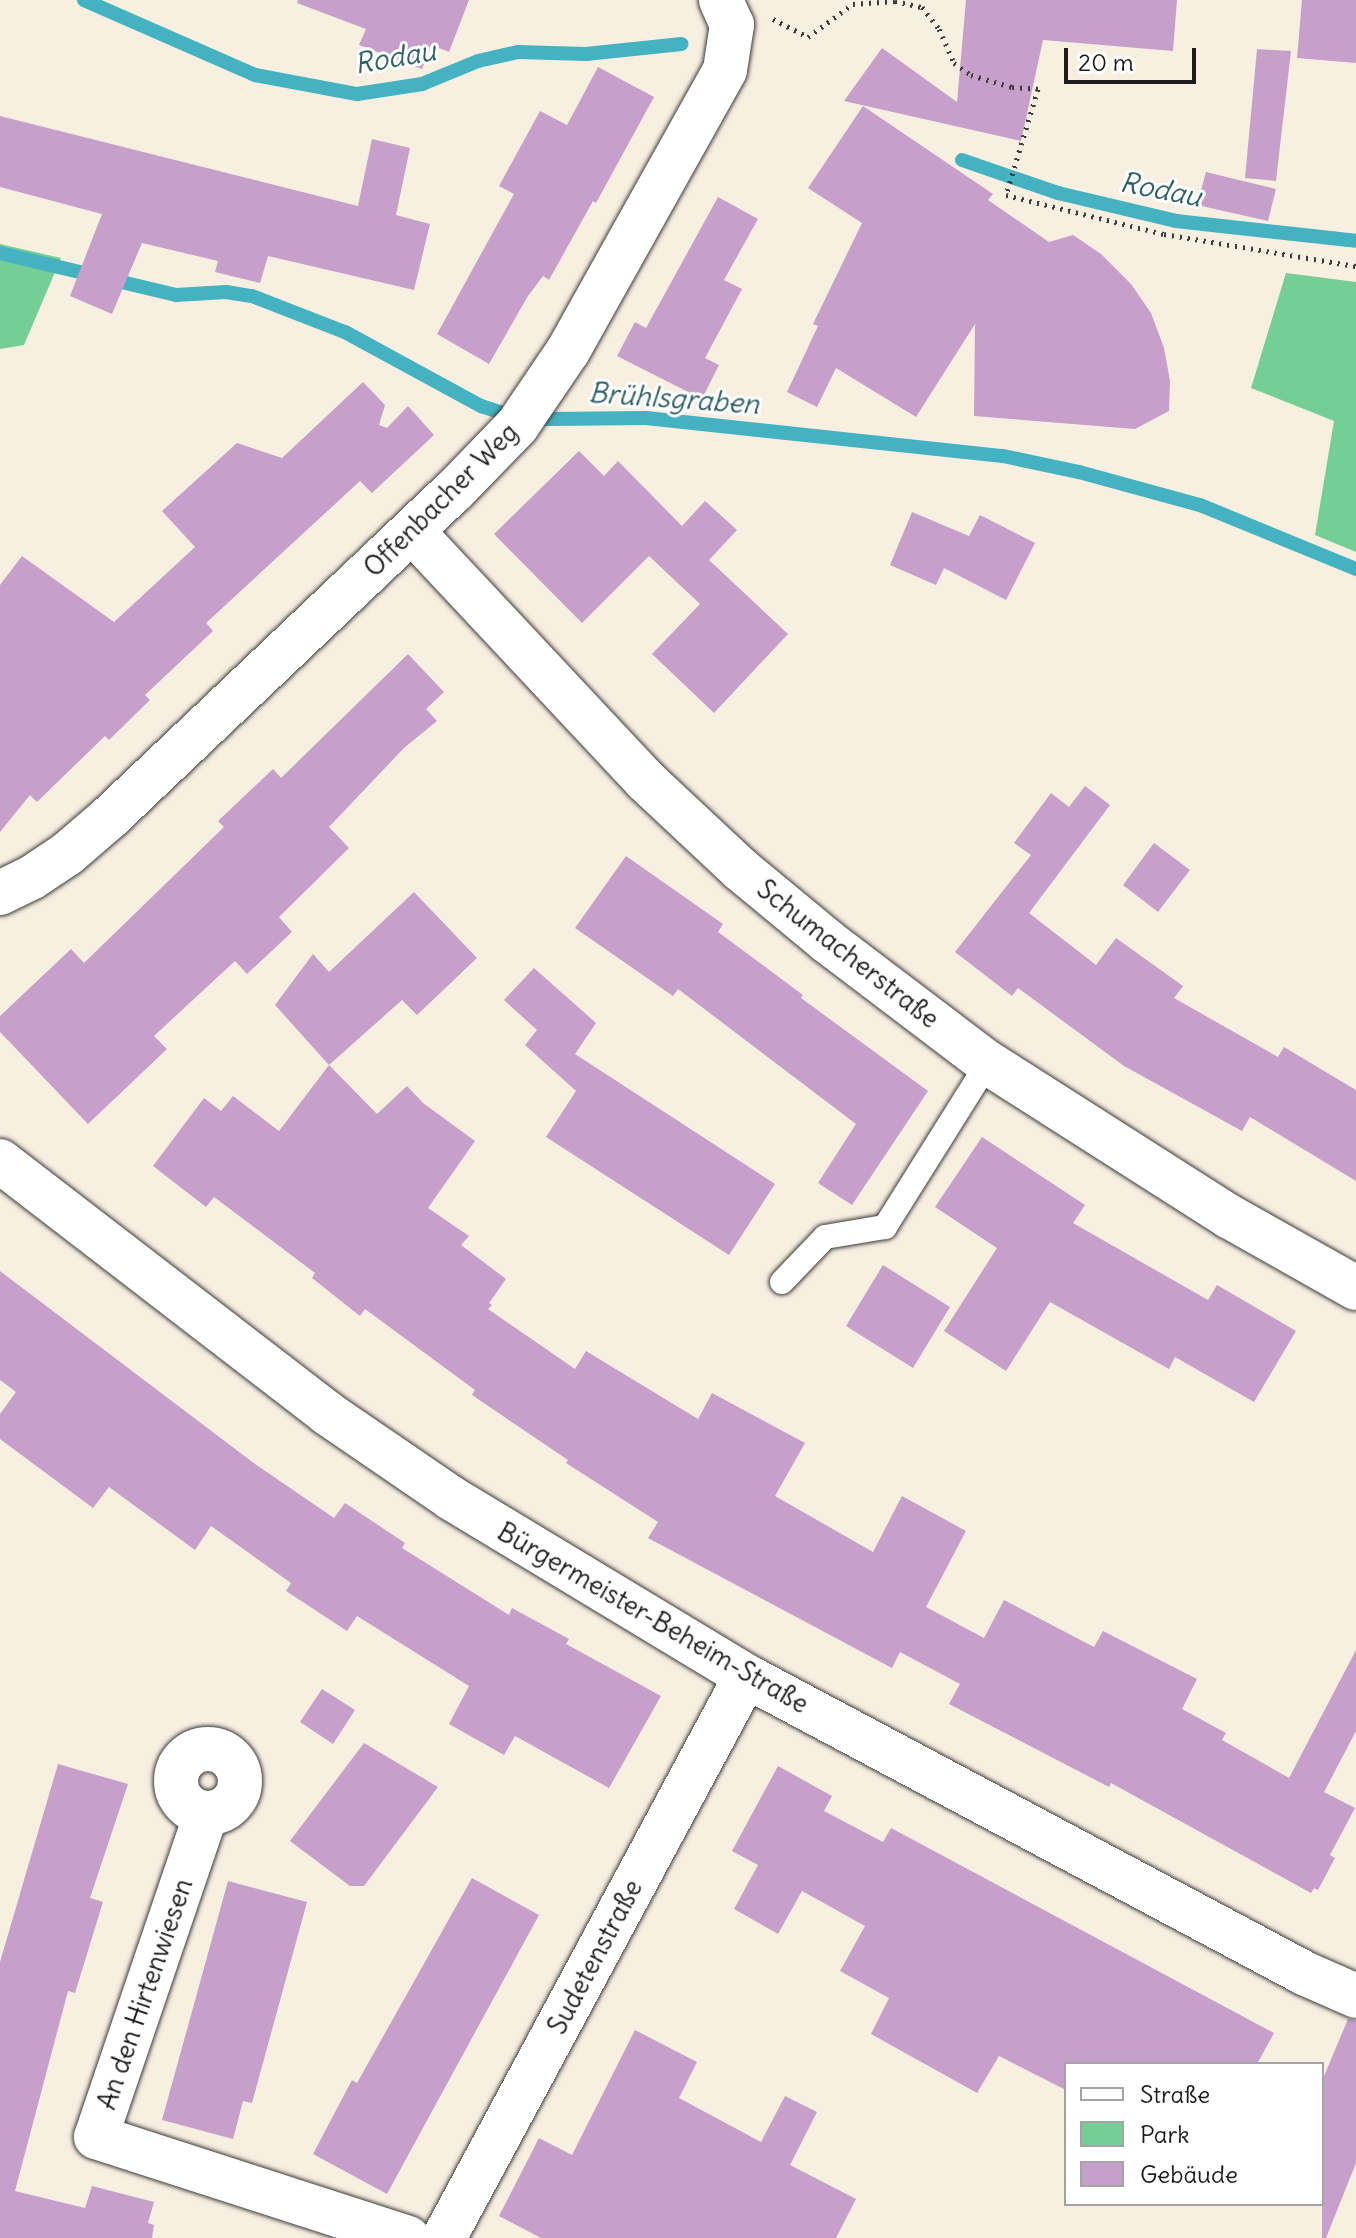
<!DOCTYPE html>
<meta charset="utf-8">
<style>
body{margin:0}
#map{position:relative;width:1356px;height:2238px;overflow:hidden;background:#f7f0e1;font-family:Delius,sans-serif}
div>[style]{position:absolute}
.green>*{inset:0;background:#74ce95}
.stream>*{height:14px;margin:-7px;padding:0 7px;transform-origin:7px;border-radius:7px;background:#44b2c0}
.building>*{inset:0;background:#c79fcb}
.path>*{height:5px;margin-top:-2.5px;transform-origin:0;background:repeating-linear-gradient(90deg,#3d3c3a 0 2px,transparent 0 8px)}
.roads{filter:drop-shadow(0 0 2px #3d3c3a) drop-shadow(0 0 2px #3d3c3a)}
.lane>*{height:24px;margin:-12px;padding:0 12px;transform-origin:12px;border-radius:12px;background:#fff}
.street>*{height:44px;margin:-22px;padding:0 22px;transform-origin:22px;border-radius:22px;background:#fff}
.street>.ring{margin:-22px;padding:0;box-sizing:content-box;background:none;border:44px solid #fff;border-radius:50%}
span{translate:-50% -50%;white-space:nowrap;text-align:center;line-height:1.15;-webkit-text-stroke:6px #fff;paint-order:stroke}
.street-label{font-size:26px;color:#1c1c1c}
.water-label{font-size:28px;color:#2e6066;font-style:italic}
.legend{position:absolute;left:1064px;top:2062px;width:260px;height:144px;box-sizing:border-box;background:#fff;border:2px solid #a4a4a4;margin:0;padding:10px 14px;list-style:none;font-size:24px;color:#1c1c1c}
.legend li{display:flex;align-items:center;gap:16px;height:40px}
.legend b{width:40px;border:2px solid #a4a4a4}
.scale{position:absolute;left:1064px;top:48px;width:132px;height:36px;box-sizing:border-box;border:4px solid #1c1c1c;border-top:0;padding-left:10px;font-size:24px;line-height:28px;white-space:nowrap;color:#1c1c1c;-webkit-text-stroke:6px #fff;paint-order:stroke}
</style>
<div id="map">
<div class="green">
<i style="clip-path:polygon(0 244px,61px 258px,24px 345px,0 349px)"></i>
<i style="clip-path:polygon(1286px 273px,1356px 282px,1356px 552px,1315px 535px,1334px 421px,1251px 388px)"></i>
</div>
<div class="stream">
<i style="left:84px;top:0;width:187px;rotate:23.7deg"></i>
<i style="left:255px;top:75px;width:104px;rotate:10.6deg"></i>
<i style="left:357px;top:94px;width:66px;rotate:-8.7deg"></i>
<i style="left:422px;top:84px;width:61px;rotate:-22.3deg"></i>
<i style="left:478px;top:61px;width:41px;rotate:-12.7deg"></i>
<i style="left:518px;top:52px;width:68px;rotate:1.7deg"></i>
<i style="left:586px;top:54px;width:96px;rotate:-6deg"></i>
<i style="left:962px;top:160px;width:102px;rotate:19deg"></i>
<i style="left:1058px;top:193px;width:121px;rotate:13.3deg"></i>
<i style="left:1176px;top:221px;width:181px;rotate:6.3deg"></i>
<i style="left:0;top:253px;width:181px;rotate:13.4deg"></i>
<i style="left:176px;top:295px;width:50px;rotate:-3.4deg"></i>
<i style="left:226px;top:292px;width:26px;rotate:9deg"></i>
<i style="left:252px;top:296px;width:100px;rotate:21.2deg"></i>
<i style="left:345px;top:332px;width:155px;rotate:28.6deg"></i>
<i style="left:481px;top:406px;width:29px;rotate:18deg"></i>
<i style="left:509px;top:415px;width:40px;rotate:5.7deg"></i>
<i style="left:549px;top:419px;width:97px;rotate:-0.6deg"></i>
<i style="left:646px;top:418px;width:359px;rotate:6.1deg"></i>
<i style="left:1003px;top:456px;width:78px;rotate:11.9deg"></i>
<i style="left:1079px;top:472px;width:125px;rotate:15.3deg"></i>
<i style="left:1200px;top:505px;width:169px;rotate:22.3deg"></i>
</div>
<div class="building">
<i style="clip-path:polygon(298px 0,469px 0,449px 52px,431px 45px,422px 69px,359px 45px,366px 29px,297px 3px)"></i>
<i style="clip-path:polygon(966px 0,1177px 0,1173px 51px,1043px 40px,1021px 141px,844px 101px,882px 48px,957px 102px)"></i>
<i style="clip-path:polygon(1302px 0,1356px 0,1356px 63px,1297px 58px)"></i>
<i style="clip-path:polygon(1257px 49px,1291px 51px,1276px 181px,1245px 178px)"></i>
<i style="clip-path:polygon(598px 67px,654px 97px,596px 203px,593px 201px,549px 280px,543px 276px,528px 296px,489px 364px,437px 334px,514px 194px,499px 186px,540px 111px,567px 125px)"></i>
<i style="clip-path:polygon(863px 106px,993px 194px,988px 200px,1049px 242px,1073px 235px,1101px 254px,1131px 284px,1151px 313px,1164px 348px,1170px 381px,1169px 411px,1135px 429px,974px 416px,975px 324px,916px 417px,836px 368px,817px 407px,787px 392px,818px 326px,813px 324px,862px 223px,808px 188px)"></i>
<i style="clip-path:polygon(0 116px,358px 206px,372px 139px,410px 148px,396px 215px,430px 224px,414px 290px,268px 256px,260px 283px,215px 272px,218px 261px,142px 243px,112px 314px,70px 296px,102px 214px,0 187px)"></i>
<i style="clip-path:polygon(1206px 172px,1276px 189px,1268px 221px,1197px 205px)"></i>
<i style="clip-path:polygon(718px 197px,758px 219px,724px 280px,742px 289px,705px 358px,719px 365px,702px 399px,617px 356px,635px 322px,646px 328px)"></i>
<i style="clip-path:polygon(363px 382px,385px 405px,379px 425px,387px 428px,408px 406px,434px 435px,372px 493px,360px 481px,206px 623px,213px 631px,145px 695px,150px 700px,109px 740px,105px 736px,37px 802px,30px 795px,0 832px,0 585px,22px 556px,114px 622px,195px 547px,162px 511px,237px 443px,282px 458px)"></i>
<i style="clip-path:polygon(579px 451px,604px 476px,618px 461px,682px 526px,705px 501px,737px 530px,709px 560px,788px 634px,714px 713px,652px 654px,700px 604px,649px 556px,582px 623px,494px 534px)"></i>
<i style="clip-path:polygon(912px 512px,969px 536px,980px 515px,1035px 543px,1006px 600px,944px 568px,936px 585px,890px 565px)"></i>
<i style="clip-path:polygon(408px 654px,444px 692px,426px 709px,437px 721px,404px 748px,329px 827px,349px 848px,279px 917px,292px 932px,247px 974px,235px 961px,154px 1036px,167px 1049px,88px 1124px,0 1032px,0 1016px,71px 949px,84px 963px,224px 827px,218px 821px,273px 769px,281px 778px)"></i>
<i style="clip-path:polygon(1085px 786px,1110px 805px,1029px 913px,1096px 965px,1116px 938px,1183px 986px,1174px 998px,1278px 1057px,1284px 1047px,1356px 1090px,1356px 1181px,1250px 1117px,1242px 1131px,1124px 1066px,1018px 988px,1012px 996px,955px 952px,1031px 855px,1014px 843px,1051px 793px,1069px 807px)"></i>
<i style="clip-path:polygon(1154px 843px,1190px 870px,1158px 912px,1123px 885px)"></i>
<i style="clip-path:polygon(626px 856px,723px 924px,718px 932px,803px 995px,801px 998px,928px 1091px,852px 1205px,818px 1183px,856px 1124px,678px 989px,673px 996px,575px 928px)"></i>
<i style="clip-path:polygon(414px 892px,477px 958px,417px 1015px,402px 1000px,329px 1065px,275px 1005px,313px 954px,329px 972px)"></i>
<i style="clip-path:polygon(534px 968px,596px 1023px,575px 1054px,775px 1184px,729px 1255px,546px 1137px,576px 1091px,525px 1045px,537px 1030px,504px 1000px)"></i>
<i style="clip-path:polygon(329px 1065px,377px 1114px,407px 1086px,423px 1103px,475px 1141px,428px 1208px,469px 1236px,461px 1245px,506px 1279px,489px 1303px,492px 1305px,488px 1309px,575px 1369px,586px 1351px,698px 1419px,712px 1393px,805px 1443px,775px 1496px,873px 1552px,902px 1496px,966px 1531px,926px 1607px,984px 1638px,1004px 1600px,1094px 1647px,1103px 1631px,1197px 1679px,1182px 1709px,1226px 1733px,1222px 1740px,1289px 1778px,1356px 1650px,1356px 1731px,1324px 1792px,1355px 1808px,1330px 1855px,1335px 1858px,1318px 1890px,1314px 1888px,1311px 1893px,1111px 1783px,1109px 1787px,949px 1704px,960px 1684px,900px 1652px,892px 1668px,648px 1538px,658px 1522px,566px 1463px,568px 1460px,472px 1395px,475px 1390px,365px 1309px,360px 1316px,312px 1278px,315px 1273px,214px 1197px,206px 1207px,153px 1166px,204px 1098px,221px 1111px,233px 1096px,279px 1131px)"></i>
<i style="clip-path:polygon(982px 1137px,1085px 1205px,1073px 1223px,1208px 1300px,1217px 1285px,1296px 1331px,1254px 1402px,1175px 1357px,1169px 1369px,1050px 1302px,1006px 1371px,944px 1331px,997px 1248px,935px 1207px)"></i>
<i style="clip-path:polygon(883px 1265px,950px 1307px,913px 1368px,846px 1326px)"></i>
<i style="clip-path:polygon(0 1271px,255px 1464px,334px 1518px,345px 1503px,405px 1543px,402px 1548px,509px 1615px,512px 1608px,569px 1639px,566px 1644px,661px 1696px,609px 1788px,515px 1736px,504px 1755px,449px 1724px,469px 1686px,357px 1616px,347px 1631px,286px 1591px,291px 1583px,211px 1526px,195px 1550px,109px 1487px,93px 1508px,0 1439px,0 1414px,16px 1392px,0 1380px)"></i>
<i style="clip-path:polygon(322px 1689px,355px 1710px,333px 1744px,300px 1722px)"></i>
<i style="clip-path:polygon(364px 1743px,438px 1787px,364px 1886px,350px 1886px,290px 1841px)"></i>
<i style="clip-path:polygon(58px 1764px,128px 1784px,90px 1898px,103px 1902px,75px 1993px,68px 1991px,15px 2191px,85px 2208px,92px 2186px,154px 2202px,148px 2223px,154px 2225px,152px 2238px,0 2238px,0 1962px)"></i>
<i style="clip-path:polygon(778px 1766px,832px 1796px,824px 1811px,883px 1842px,891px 1828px,1274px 2033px,1257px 2064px,1066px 2064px,1066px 2090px,999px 2056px,977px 2093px,871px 2034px,889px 1998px,840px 1971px,865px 1926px,802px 1891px,778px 1934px,734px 1909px,758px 1865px,732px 1851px)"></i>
<i style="clip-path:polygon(472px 1878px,539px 1915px,387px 2194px,313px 2154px,352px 2080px,357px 2083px)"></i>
<i style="clip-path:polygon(228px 1881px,307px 1902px,252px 2103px,243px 2101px,233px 2139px,162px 2120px)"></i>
<i style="clip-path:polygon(1348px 2019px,1356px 2021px,1356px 2163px,1326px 2238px,1322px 2238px,1322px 2081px)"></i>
<i style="clip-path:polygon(635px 2030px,697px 2062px,679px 2098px,761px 2142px,785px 2096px,817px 2112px,790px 2165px,856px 2199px,836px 2238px,541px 2238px,499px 2216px,539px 2138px,572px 2155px)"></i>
</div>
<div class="path">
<i style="left:773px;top:19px;width:39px;rotate:27deg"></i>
<i style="left:808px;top:37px;width:56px;rotate:-36.3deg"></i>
<i style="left:853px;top:4px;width:42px;rotate:-4.1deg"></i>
<i style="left:895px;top:1px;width:28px;rotate:13deg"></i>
<i style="left:922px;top:7px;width:28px;rotate:52deg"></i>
<i style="left:939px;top:29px;width:37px;rotate:66deg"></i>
<i style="left:954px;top:63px;width:21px;rotate:35deg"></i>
<i style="left:971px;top:75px;width:43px;rotate:16.3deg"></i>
<i style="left:1012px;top:87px;width:26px;rotate:4deg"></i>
<i style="left:1038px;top:89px;width:111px;rotate:106.8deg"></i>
<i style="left:1006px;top:195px;width:163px;rotate:13.9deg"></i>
<i style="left:1164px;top:234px;width:195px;rotate:9.5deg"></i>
</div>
<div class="roads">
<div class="lane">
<i style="left:782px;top:1282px;width:62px;rotate:-46.3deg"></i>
<i style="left:825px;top:1237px;width:61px;rotate:-9.5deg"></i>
<i style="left:885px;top:1227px;width:194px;rotate:-57.9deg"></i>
</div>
<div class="street">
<i style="left:412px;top:531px;width:341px;rotate:46.9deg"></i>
<i style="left:645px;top:780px;width:130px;rotate:43.1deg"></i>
<i style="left:740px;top:869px;width:113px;rotate:39.6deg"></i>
<i style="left:827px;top:941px;width:202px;rotate:37.2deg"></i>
<i style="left:988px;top:1063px;width:287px;rotate:32.5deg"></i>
<i style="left:1230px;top:1217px;width:145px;rotate:29.4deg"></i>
<i style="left:0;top:893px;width:34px;rotate:-26deg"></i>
<i style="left:31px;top:878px;width:43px;rotate:-33.7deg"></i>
<i style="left:67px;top:854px;width:57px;rotate:-40.7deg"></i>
<i style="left:110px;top:817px;width:473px;rotate:-43.5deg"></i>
<i style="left:453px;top:492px;width:92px;rotate:-45.9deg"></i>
<i style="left:517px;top:426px;width:91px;rotate:-55.8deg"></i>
<i style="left:568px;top:351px;width:322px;rotate:-60.8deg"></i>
<i style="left:725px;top:70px;width:46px;rotate:-81.2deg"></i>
<i style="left:732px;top:25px;width:27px;rotate:-114deg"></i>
<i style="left:0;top:1161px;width:413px;rotate:37.6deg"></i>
<i style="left:327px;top:1413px;width:150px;rotate:34.4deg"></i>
<i style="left:451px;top:1498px;width:345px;rotate:31.1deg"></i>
<i style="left:746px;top:1676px;width:634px;rotate:28.02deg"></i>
<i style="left:1306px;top:1974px;width:55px;rotate:23.7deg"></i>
<i class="ring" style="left:176px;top:1749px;width:20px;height:20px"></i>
<i style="left:206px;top:1814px;width:341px;rotate:108.8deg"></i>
<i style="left:96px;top:2137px;width:328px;rotate:17.9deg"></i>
<i style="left:444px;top:2238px;width:638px;rotate:-61.75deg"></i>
</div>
</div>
<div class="street-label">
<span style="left:441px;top:500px;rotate:-45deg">Offenbacher Weg</span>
<span style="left:848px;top:954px;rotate:38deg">Schumacherstraße</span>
<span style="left:653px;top:1618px;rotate:30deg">Bürgermeister-Beheim-Straße</span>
<span style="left:595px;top:1957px;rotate:-62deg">Sudetenstraße</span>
<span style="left:145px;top:1994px;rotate:-71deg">An den Hirtenwiesen</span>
</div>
<div class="water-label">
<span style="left:395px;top:57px;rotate:-10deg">Rodau</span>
<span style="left:1161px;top:189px;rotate:11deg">Rodau</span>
<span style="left:674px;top:398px;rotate:4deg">Brühlsgraben</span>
</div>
<ul class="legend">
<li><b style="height:10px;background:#fff"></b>Straße</li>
<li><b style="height:22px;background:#74ce95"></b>Park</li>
<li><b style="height:22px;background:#c79fcb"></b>Gebäude</li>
</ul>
<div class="scale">20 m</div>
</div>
